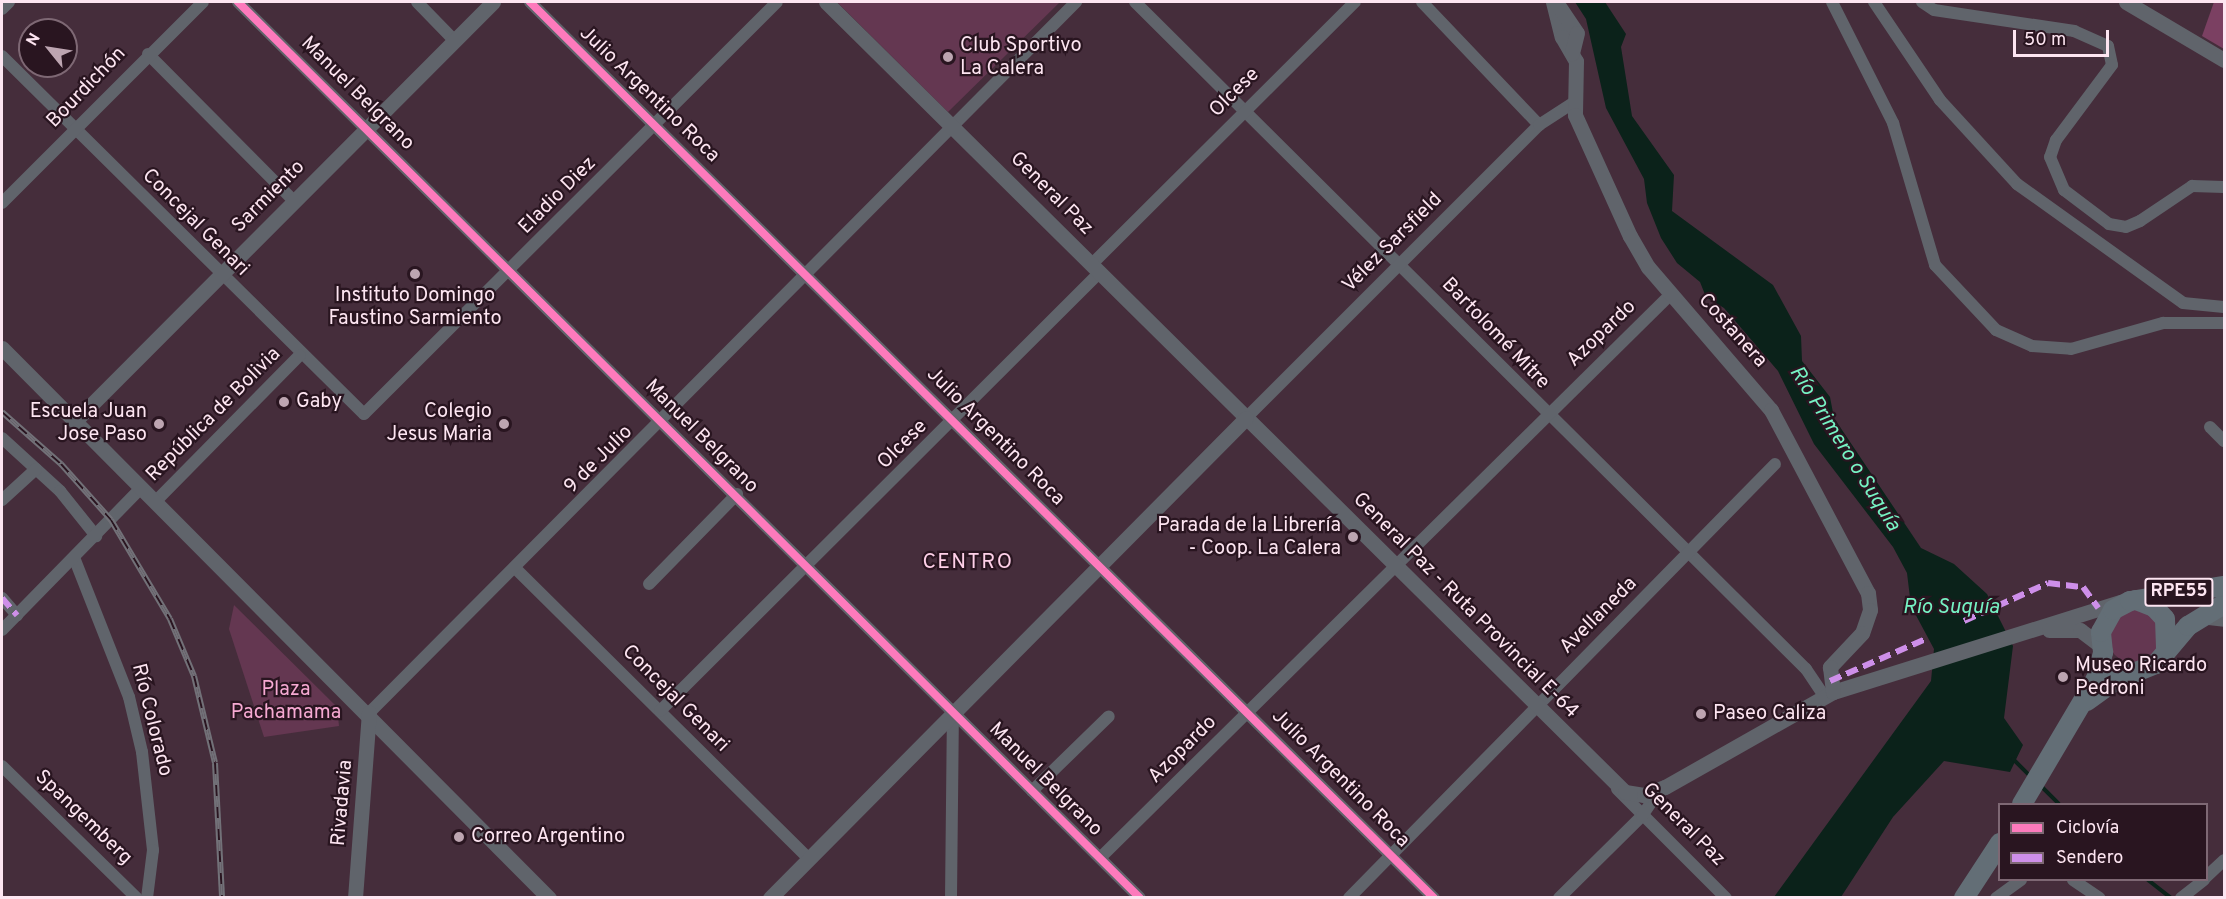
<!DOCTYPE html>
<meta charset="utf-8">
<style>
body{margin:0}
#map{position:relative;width:2226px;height:899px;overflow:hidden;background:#452d3b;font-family:Overpass,sans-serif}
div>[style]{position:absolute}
.green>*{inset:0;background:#643751}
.round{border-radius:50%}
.forest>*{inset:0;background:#7b4062}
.water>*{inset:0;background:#0b221a}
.stream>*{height:4px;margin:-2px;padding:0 2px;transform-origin:2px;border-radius:2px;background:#0b221a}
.minor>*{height:12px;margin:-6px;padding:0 6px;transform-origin:6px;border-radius:6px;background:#60646b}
.tertiary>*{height:15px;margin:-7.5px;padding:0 7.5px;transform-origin:7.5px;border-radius:7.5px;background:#60646b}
.primary>*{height:20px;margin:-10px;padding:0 10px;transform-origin:10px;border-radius:10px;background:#636e76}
.rail>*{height:6px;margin-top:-3px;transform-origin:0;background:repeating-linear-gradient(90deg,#291520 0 11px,#727178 0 22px);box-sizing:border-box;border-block:2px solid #727178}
.quiet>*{height:6px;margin-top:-3px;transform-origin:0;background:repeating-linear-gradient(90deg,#ce8fe9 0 12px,transparent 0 18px)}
.cycleway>*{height:8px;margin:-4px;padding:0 4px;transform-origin:4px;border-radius:4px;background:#fd7abc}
.dots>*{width:16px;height:16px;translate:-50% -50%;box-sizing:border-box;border:3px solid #291520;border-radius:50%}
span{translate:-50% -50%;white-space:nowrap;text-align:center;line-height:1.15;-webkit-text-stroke:4.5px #291520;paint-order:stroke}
.shield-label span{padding:2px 4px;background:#291520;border:2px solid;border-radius:4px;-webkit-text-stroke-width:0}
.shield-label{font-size:18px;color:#fde5f1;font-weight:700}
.poi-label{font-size:20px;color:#fde5f1}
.left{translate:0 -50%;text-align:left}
.right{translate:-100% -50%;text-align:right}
.street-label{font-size:20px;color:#fde5f1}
.park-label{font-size:20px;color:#f6a9d2}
.water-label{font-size:21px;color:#76f2c3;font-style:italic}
.neighbourhood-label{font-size:21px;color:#fed0e8;letter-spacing:1.5px}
.frame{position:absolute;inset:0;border:3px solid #fde5f1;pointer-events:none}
.legend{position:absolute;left:1998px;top:803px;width:210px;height:78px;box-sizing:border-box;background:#291520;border:2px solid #7e6874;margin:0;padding:8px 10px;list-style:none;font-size:18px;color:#fde5f1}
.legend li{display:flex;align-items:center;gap:12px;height:30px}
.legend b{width:30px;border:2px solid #7e6874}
.north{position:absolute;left:18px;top:18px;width:60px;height:60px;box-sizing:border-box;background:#291520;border:2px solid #7e6874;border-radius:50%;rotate:300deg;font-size:16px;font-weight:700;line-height:24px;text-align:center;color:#fde5f1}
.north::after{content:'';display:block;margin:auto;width:21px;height:27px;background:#bda5b1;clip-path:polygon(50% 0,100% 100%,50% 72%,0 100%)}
.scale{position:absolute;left:2013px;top:30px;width:96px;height:27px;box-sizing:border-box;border:3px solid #fde5f1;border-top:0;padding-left:8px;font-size:18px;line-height:21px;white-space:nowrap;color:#fde5f1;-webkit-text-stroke:4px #291520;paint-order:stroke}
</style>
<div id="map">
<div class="green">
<i style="clip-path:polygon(837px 2px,1060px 2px,948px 112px)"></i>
<i style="clip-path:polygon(234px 605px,337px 707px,339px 726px,264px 737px,229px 629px)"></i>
<i class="round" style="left:2107px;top:609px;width:54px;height:54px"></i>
</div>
<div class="forest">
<i style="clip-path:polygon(2214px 2px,2224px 2px,2224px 49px,2202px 36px)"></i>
</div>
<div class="water">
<i style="clip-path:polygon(1575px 2px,1605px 2px,1626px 34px,1621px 47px,1632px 116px,1674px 175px,1672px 211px,1773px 285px,1801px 336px,1802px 361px,1830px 397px,1834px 418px,1921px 548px,1954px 564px,1987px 594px,2013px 646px,2004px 718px,2023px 745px,2010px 772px,1944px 761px,1893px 817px,1841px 897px,1774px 897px,1931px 681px,1934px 649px,1911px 606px,1907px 573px,1893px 547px,1814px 444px,1778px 371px,1724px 308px,1706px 297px,1700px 282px,1677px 263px,1661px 238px,1647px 203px,1644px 179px,1606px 108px,1586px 19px)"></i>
</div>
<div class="stream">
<i style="left:2013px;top:759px;width:25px;rotate:45deg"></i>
<i style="left:2041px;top:786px;width:25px;rotate:45deg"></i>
<i style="left:2148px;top:880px;width:29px;rotate:38deg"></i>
</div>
<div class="minor">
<i style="left:238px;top:2px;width:1271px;rotate:44.81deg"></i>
<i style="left:417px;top:2px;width:53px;rotate:45.8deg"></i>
<i style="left:530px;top:2px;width:1273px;rotate:44.75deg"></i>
<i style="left:1135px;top:2px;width:946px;rotate:44.83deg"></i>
<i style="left:1806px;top:669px;width:32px;rotate:56deg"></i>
<i style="left:1422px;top:2px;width:170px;rotate:46.4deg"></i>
<i style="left:1832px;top:2px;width:136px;rotate:63.2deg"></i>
<i style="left:1893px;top:123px;width:148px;rotate:73.5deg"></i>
<i style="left:1935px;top:265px;width:89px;rotate:46.8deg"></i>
<i style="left:1996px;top:330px;width:39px;rotate:24deg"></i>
<i style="left:2032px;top:346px;width:39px;rotate:4deg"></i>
<i style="left:2071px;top:349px;width:96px;rotate:-15.8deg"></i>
<i style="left:2163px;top:323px;width:61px"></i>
<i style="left:1874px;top:2px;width:118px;rotate:56deg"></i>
<i style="left:1940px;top:100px;width:114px;rotate:47.5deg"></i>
<i style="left:2017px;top:184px;width:204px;rotate:35.6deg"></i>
<i style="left:2183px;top:303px;width:41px;rotate:5.6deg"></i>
<i style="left:1922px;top:2px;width:14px;rotate:34deg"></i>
<i style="left:1934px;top:10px;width:142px;rotate:8.5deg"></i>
<i style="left:2074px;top:31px;width:37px;rotate:24deg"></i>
<i style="left:2108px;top:46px;width:19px;rotate:78deg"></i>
<i style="left:2112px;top:65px;width:94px;rotate:126.7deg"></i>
<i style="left:2056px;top:140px;width:18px;rotate:109deg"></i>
<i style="left:2050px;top:157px;width:36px;rotate:67deg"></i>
<i style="left:2064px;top:190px;width:56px;rotate:37.1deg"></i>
<i style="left:2109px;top:224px;width:17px;rotate:10deg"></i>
<i style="left:2126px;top:227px;width:15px;rotate:-23deg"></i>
<i style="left:2140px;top:221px;width:63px;rotate:-33.9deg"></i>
<i style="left:2192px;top:186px;width:32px;rotate:2deg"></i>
<i style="left:2px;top:9px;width:10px;rotate:-45deg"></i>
<i style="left:148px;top:54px;width:207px;rotate:45.2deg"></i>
<i style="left:2px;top:56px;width:509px;rotate:44.68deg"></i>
<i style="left:364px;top:414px;width:583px;rotate:-44.93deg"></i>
<i style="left:2px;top:203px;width:284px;rotate:-45deg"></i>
<i style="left:1092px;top:264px;width:371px;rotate:-44.9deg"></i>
<i style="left:1246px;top:418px;width:414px;rotate:-45deg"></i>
<i style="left:1539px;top:125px;width:40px;rotate:-32.9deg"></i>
<i style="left:2210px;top:427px;width:20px;rotate:45deg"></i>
<i style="left:2px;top:438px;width:79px;rotate:42.4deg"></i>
<i style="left:60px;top:491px;width:58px;rotate:51.3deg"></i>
<i style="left:2px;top:500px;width:46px;rotate:-42.4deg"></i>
<i style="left:155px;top:502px;width:206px;rotate:-45.4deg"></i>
<i style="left:75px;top:560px;width:147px;rotate:68.5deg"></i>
<i style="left:129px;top:697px;width:57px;rotate:76.7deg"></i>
<i style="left:142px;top:752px;width:99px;rotate:83.6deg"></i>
<i style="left:153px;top:850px;width:48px;rotate:97.1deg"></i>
<i style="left:515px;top:568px;width:412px;rotate:44.7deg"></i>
<i style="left:649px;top:584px;width:126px;rotate:-45.6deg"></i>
<i style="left:2px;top:598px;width:23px;rotate:49deg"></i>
<i style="left:2px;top:630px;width:199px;rotate:-45.6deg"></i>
<i style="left:660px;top:711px;width:622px;rotate:-44.93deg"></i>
<i style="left:369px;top:713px;width:1003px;rotate:-45.16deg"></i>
<i style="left:2px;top:766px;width:189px;rotate:44.4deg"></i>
<i style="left:1617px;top:789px;width:154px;rotate:45deg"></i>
<i style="left:1032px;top:791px;width:107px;rotate:-44.2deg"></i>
<i style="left:1100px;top:858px;width:803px;rotate:-44.65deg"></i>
<i style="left:2206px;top:877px;width:25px;rotate:-43deg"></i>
<i style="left:2073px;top:880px;width:32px;rotate:34deg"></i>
<i style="left:951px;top:898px;width:186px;rotate:-89.4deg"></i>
<i style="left:1349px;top:898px;width:608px;rotate:-45.53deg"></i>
<i style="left:1559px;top:898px;width:117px;rotate:-44.7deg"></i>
<i style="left:1642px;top:816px;width:29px;rotate:-56deg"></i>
<i style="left:1996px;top:898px;width:31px;rotate:-36deg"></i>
<i style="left:2181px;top:898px;width:29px;rotate:-38deg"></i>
</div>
<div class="tertiary">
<i style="left:826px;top:2px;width:1124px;rotate:44.68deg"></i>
<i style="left:1625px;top:792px;width:19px;rotate:9deg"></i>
<i style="left:1644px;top:795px;width:22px;rotate:-21deg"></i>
<i style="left:1665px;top:787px;width:193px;rotate:-29.5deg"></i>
<i style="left:1833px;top:692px;width:302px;rotate:-17.4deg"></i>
<i style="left:1553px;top:2px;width:36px;rotate:76deg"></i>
<i style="left:1562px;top:37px;width:28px;rotate:60deg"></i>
<i style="left:1576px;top:61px;width:54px;rotate:91.1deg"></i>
<i style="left:1575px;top:115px;width:133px;rotate:65.6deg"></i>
<i style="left:1630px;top:236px;width:36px;rotate:60deg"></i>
<i style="left:1648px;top:267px;width:189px;rotate:49.3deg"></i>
<i style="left:1771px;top:410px;width:207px;rotate:62.1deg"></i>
<i style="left:1868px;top:593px;width:17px;rotate:83deg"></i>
<i style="left:1870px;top:610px;width:24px;rotate:109deg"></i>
<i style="left:1862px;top:633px;width:47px;rotate:133.3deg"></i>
<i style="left:1830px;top:667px;width:25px;rotate:83deg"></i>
<i style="left:1556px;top:2px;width:37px;rotate:56deg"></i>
<i style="left:1577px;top:33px;width:21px;rotate:104deg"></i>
<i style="left:2126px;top:2px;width:114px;rotate:30.6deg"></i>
<i style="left:2px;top:348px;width:776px;rotate:45.16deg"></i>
<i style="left:75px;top:421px;width:592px;rotate:-45.07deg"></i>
<i style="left:2200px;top:616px;width:24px;rotate:7deg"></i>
<i style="left:2049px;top:630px;width:31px"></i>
<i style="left:2080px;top:630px;width:26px;rotate:37deg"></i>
<i style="left:355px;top:898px;width:186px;rotate:-85.7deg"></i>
<i style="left:770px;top:898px;width:676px;rotate:-45.24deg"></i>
</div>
<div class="primary">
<i style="left:2136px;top:600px;width:19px;rotate:21deg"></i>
<i style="left:2154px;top:607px;width:16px;rotate:47deg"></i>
<i style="left:2165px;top:619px;width:32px;rotate:88deg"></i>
<i style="left:2087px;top:701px;width:36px;rotate:-36deg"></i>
<i style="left:2116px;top:680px;width:43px;rotate:-21.8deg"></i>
<i style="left:2156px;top:664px;width:50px;rotate:-49.9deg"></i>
<i style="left:2188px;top:626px;width:42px;rotate:-31.4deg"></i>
<i style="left:2022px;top:804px;width:145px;rotate:-59.4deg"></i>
<i style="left:2096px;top:679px;width:28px;rotate:-75deg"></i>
<i style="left:2103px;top:652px;width:20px;rotate:-96deg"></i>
<i style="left:2101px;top:632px;width:25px;rotate:-61deg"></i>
<i style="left:2113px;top:610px;width:19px;rotate:-28deg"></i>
<i style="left:2130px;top:601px;width:95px;rotate:-9.1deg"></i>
<i style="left:1964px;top:898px;width:66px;rotate:-56.8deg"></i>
</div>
<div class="rail">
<i style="left:2px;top:412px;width:79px;rotate:41.4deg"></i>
<i style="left:61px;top:464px;width:75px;rotate:48.2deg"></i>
<i style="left:111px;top:520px;width:115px;rotate:59.2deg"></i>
<i style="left:170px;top:619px;width:62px;rotate:67.2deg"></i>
<i style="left:194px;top:676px;width:89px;rotate:76.4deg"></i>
<i style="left:215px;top:763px;width:135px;rotate:87deg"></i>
</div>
<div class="quiet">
<i style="left:2px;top:598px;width:23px;rotate:49deg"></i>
<i style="left:1964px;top:621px;width:92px;rotate:-24.3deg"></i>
<i style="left:2048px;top:583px;width:35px;rotate:7deg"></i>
<i style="left:2083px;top:587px;width:26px;rotate:54deg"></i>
<i style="left:1830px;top:681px;width:107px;rotate:-23.7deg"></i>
</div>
<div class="cycleway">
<i style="left:238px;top:2px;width:1271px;rotate:44.81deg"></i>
<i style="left:530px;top:2px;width:1273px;rotate:44.75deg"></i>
</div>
<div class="dots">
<i style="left:948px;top:57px;background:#bda5b1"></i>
<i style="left:415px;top:274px;background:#bda5b1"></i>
<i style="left:284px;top:402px;background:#bda5b1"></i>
<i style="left:159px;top:424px;background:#bda5b1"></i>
<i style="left:504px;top:424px;background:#bda5b1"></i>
<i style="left:1353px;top:537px;background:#bda5b1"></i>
<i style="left:2063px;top:677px;background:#bda5b1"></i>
<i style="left:1701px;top:714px;background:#bda5b1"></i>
<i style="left:459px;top:837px;background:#bda5b1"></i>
</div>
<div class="shield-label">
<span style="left:2179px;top:592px">RPE55</span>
</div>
<div class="poi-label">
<span class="left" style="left:960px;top:58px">Club Sportivo<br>La Calera</span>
<span style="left:415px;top:308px">Instituto Domingo<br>Faustino Sarmiento</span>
<span class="left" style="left:296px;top:402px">Gaby</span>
<span class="right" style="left:147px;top:424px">Escuela Juan<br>Jose Paso</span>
<span class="right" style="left:492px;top:424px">Colegio<br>Jesus Maria</span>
<span class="right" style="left:1341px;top:538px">Parada de la Librería<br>- Coop. La Calera</span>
<span class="left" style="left:2075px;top:678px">Museo Ricardo<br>Pedroni</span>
<span class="left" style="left:1713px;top:714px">Paseo Caliza</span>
<span class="left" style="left:471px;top:837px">Correo Argentino</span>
</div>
<div class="street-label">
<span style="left:87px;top:88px;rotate:-46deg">Bourdichón</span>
<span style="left:1235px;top:93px;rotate:-45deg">Olcese</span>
<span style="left:357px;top:94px;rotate:45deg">Manuel Belgrano</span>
<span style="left:649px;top:95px;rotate:44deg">Julio Argentino Roca</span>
<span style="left:1051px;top:194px;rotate:45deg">General Paz</span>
<span style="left:558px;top:196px;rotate:-45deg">Eladio Diez</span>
<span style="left:269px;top:197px;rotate:-45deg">Sarmiento</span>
<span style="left:195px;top:223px;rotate:45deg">Concejal Genari</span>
<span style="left:1393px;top:243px;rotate:-45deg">Vélez Sarsfield</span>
<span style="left:1732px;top:331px;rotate:48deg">Costanera</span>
<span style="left:1495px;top:334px;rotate:46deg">Bartolomé Mitre</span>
<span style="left:1602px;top:334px;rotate:-44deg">Azopardo</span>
<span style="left:214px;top:415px;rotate:-45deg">República de Bolivia</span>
<span style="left:701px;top:437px;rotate:45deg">Manuel Belgrano</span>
<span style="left:995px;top:437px;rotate:45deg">Julio Argentino Roca</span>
<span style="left:903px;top:445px;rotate:-45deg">Olcese</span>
<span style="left:599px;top:460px;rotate:-45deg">9 de Julio</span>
<span style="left:1465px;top:606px;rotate:45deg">General Paz - Ruta Provincial E-64</span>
<span style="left:1599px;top:616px;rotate:-45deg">Avellaneda</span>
<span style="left:675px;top:699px;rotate:45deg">Concejal Genari</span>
<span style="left:151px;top:720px;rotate:76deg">Río Colorado</span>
<span style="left:1183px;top:750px;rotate:-45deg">Azopardo</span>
<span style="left:1340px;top:779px;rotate:45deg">Julio Argentino Roca</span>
<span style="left:1045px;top:780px;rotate:45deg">Manuel Belgrano</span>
<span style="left:343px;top:803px;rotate:-85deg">Rivadavia</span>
<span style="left:83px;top:818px;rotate:44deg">Spangemberg</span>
<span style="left:1683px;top:825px;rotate:45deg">General Paz</span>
</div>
<div class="park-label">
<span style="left:286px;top:702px">Plaza<br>Pachamama</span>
</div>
<div class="water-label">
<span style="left:1844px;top:449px;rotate:58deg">Río Primero o Suquía</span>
<span style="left:1951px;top:608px">Río Suquía</span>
</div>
<div class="neighbourhood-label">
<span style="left:968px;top:563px">CENTRO</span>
</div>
<div class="frame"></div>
<ul class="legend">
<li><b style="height:8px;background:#fd7abc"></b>Ciclovía</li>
<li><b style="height:8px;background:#ce8fe9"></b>Sendero</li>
</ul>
<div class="north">N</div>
<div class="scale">50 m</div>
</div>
